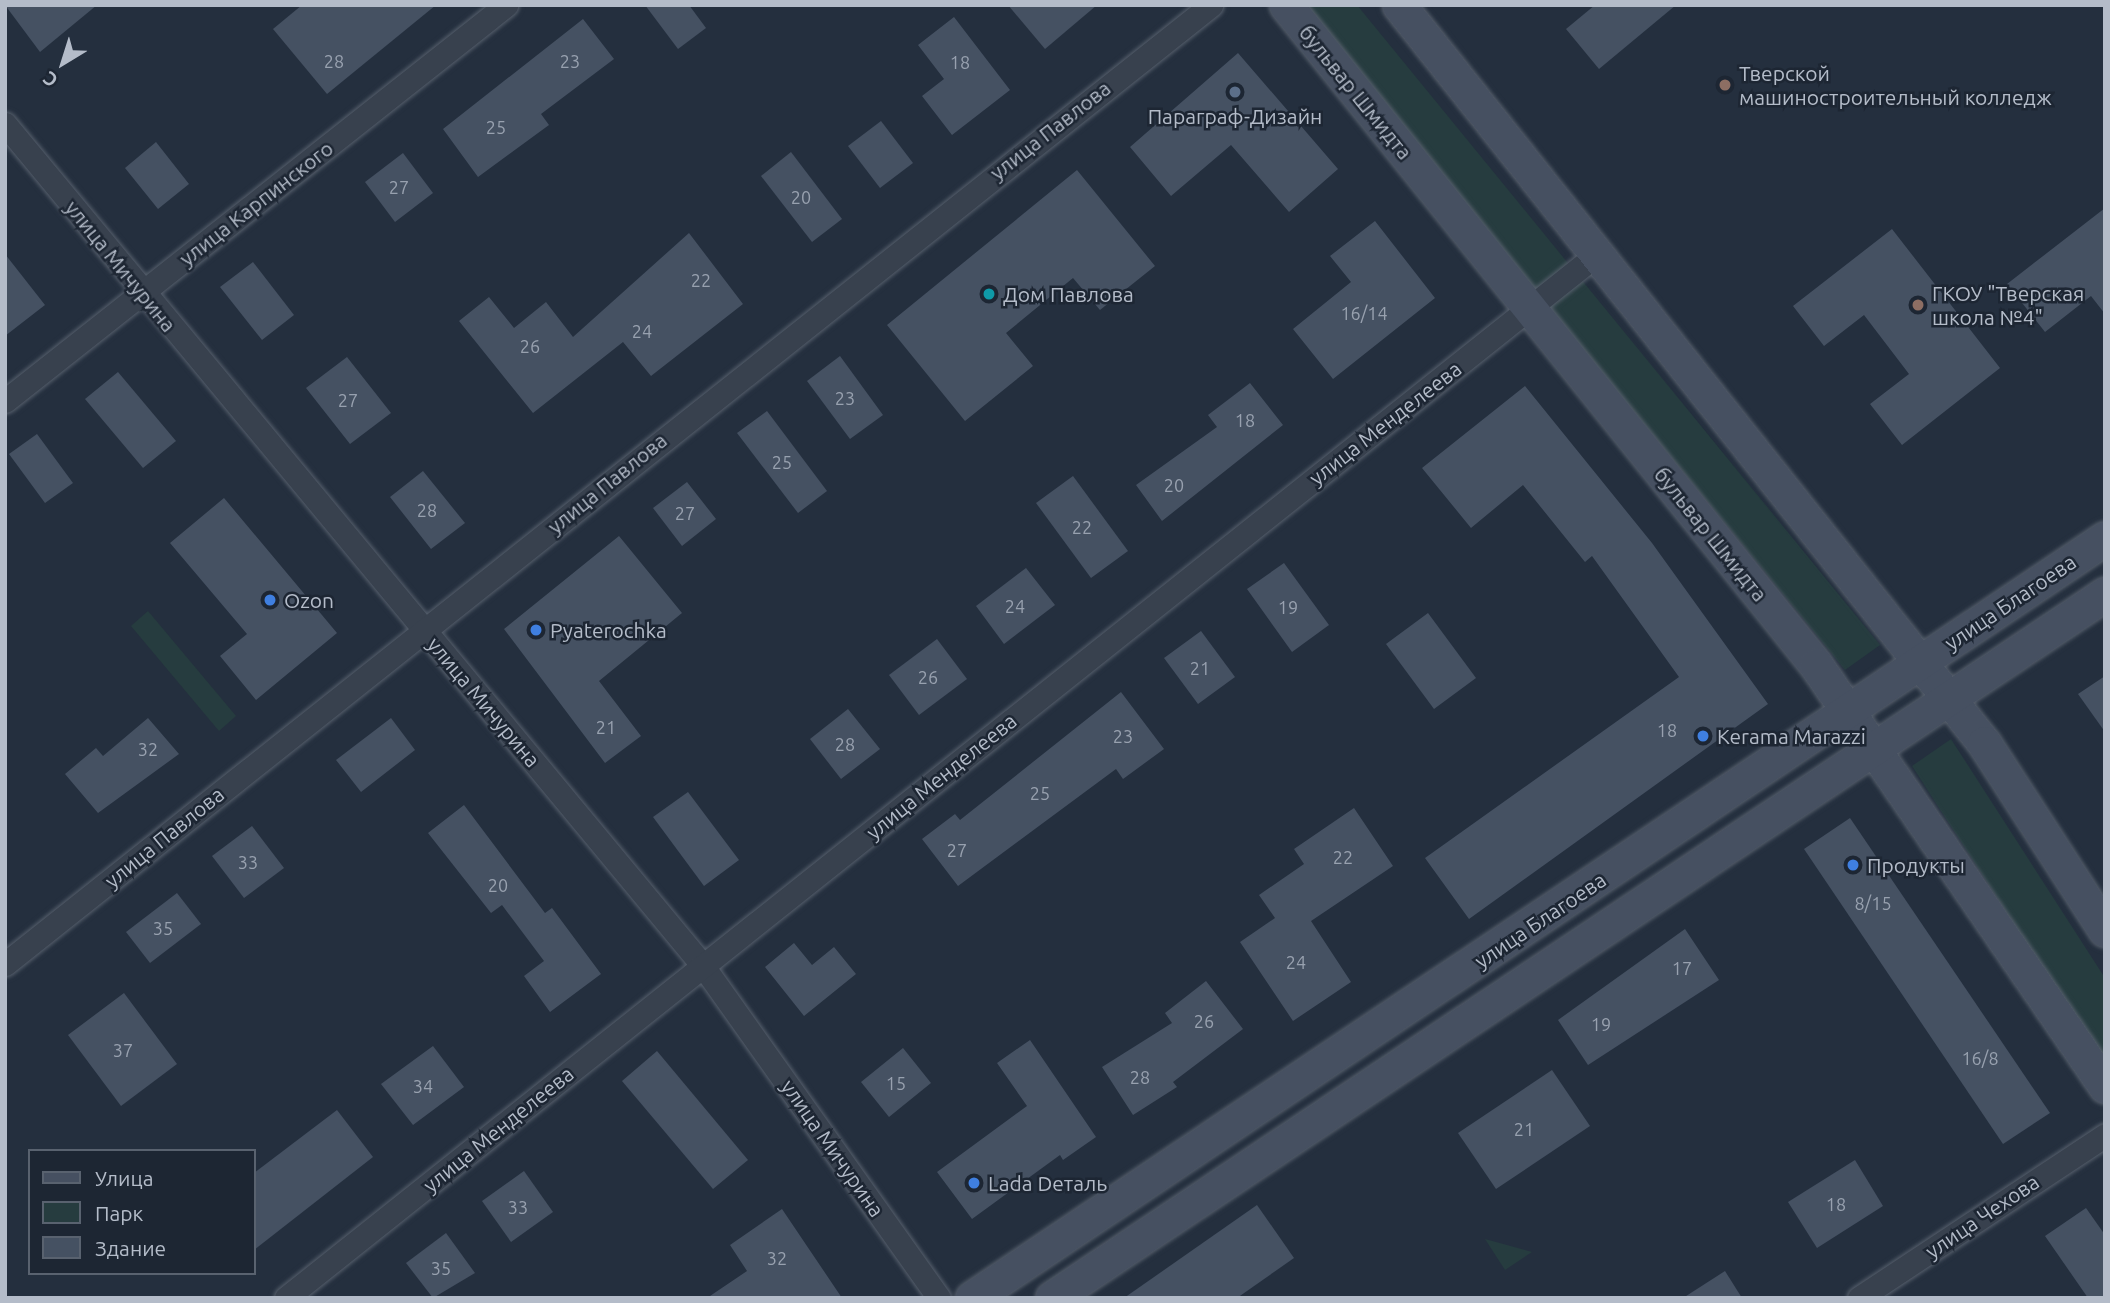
<!DOCTYPE html>
<meta charset="utf-8">
<style>
body{margin:0}
#map{position:relative;width:2110px;height:1303px;overflow:hidden;background:#242f3e;font-family:Ubuntu,sans-serif}
div>[style]{position:absolute}
.green>*{inset:0;background:#263c3f}
.building>*{inset:0;background:#455162}
.roads{filter:drop-shadow(0 0 2px #565f6c) drop-shadow(0 0 2px #565f6c)}
.street>*{height:23px;margin:-11.5px;padding:0 11.5px;transform-origin:11.5px;border-radius:11.5px;background:#38414e}
.secondary>*{height:33px;margin:-16.5px;padding:0 16.5px;transform-origin:16.5px;border-radius:16.5px;background:#465061}
.dots>*{width:19px;height:19px;translate:-50% -50%;box-sizing:border-box;border:4px solid #1d2633;border-radius:50%}
span{translate:-50% -50%;white-space:nowrap;text-align:center;line-height:1.15;-webkit-text-stroke:5px #1d2633;paint-order:stroke}
.number-label{font-size:18px;color:#98a1af}
.number-label span{-webkit-text-stroke-width:0}
.poi-label{font-size:21px;color:#b4bcc9}
.left{translate:0 -50%;text-align:left}
.street-label{font-size:21px;color:#b4bcc9}
.frame{position:absolute;inset:0;border:7px solid #b4bcc9;pointer-events:none}
.legend{position:absolute;left:28px;top:1149px;width:228px;height:126px;box-sizing:border-box;background:#1d2633;border:2px solid #59626f;margin:0;padding:9px 12px;list-style:none;font-size:21px;color:#b4bcc9}
.legend li{display:flex;align-items:center;gap:14px;height:35px}
.legend b{width:35px;border:2px solid #59626f}
.north{position:absolute;left:28px;top:28px;width:70px;height:70px;-webkit-text-stroke:5px #1d2633;paint-order:stroke;rotate:218deg;font-size:19px;font-weight:700;line-height:28px;text-align:center;color:#b4bcc9}
.north::after{content:'';display:block;margin:auto;width:24px;height:32px;background:#b4bcc9;clip-path:polygon(50% 0,100% 100%,50% 72%,0 100%)}
</style>
<div id="map">
<div class="green">
<i style="clip-path:polygon(1302px 5px,1357px 5px,1880px 645px,1845px 670px)"></i>
<i style="clip-path:polygon(148px 611px,236px 716px,219px 731px,131px 626px)"></i>
<i style="clip-path:polygon(1951px 739px,2105px 978px,2105px 1065px,1912px 766px)"></i>
<i style="clip-path:polygon(1485px 1239px,1532px 1252px,1505px 1270px)"></i>
</div>
<div class="building">
<i style="clip-path:polygon(5px 5px,97px 5px,40px 52px)"></i>
<i style="clip-path:polygon(302px 5px,436px 5px,327px 94px,273px 29px)"></i>
<i style="clip-path:polygon(645px 5px,689px 5px,706px 28px,678px 49px)"></i>
<i style="clip-path:polygon(1008px 5px,1097px 5px,1045px 49px)"></i>
<i style="clip-path:polygon(1595px 5px,1676px 5px,1599px 69px,1566px 29px)"></i>
<i style="clip-path:polygon(954px 17px,1010px 90px,952px 135px,922px 96px,944px 79px,918px 45px)"></i>
<i style="clip-path:polygon(583px 19px,614px 59px,541px 114px,549px 125px,478px 177px,443px 129px)"></i>
<i style="clip-path:polygon(1238px 53px,1338px 169px,1289px 212px,1231px 145px,1171px 196px,1130px 147px)"></i>
<i style="clip-path:polygon(881px 121px,913px 163px,880px 188px,848px 146px)"></i>
<i style="clip-path:polygon(156px 142px,189px 184px,158px 209px,125px 168px)"></i>
<i style="clip-path:polygon(791px 152px,842px 219px,812px 242px,761px 176px)"></i>
<i style="clip-path:polygon(403px 153px,433px 193px,395px 222px,365px 182px)"></i>
<i style="clip-path:polygon(1077px 170px,1155px 266px,1100px 310px,1073px 278px,1006px 333px,1033px 366px,965px 421px,887px 325px)"></i>
<i style="clip-path:polygon(2105px 208px,2105px 314px,2091px 296px,2045px 332px,2007px 284px)"></i>
<i style="clip-path:polygon(1375px 221px,1435px 298px,1333px 379px,1293px 329px,1351px 282px,1330px 256px)"></i>
<i style="clip-path:polygon(1892px 229px,2000px 368px,1902px 445px,1870px 404px,1909px 374px,1864px 315px,1824px 346px,1793px 306px)"></i>
<i style="clip-path:polygon(689px 233px,743px 304px,651px 376px,623px 342px,533px 413px,459px 321px,489px 297px,514px 328px,546px 302px,573px 337px)"></i>
<i style="clip-path:polygon(5px 254px,45px 305px,5px 336px)"></i>
<i style="clip-path:polygon(253px 262px,294px 315px,262px 340px,220px 287px)"></i>
<i style="clip-path:polygon(840px 356px,883px 415px,850px 439px,807px 381px)"></i>
<i style="clip-path:polygon(347px 357px,391px 413px,350px 444px,306px 388px)"></i>
<i style="clip-path:polygon(118px 372px,176px 441px,143px 468px,85px 399px)"></i>
<i style="clip-path:polygon(1250px 383px,1283px 425px,1162px 521px,1136px 485px,1217px 427px,1208px 415px)"></i>
<i style="clip-path:polygon(1525px 386px,1652px 543px,1768px 704px,1469px 919px,1425px 858px,1679px 677px,1592px 556px,1585px 562px,1523px 485px,1471px 528px,1422px 468px)"></i>
<i style="clip-path:polygon(767px 411px,827px 491px,798px 513px,737px 433px)"></i>
<i style="clip-path:polygon(37px 434px,73px 483px,45px 503px,9px 454px)"></i>
<i style="clip-path:polygon(423px 471px,465px 523px,431px 549px,390px 497px)"></i>
<i style="clip-path:polygon(1073px 476px,1128px 551px,1091px 578px,1036px 503px)"></i>
<i style="clip-path:polygon(687px 482px,716px 519px,682px 546px,653px 508px)"></i>
<i style="clip-path:polygon(224px 498px,337px 633px,256px 700px,220px 656px,247px 634px,170px 543px)"></i>
<i style="clip-path:polygon(619px 536px,682px 613px,599px 681px,641px 736px,605px 763px,504px 629px)"></i>
<i style="clip-path:polygon(1284px 563px,1329px 625px,1292px 652px,1247px 589px)"></i>
<i style="clip-path:polygon(1026px 568px,1055px 605px,1004px 644px,976px 606px)"></i>
<i style="clip-path:polygon(1428px 613px,1476px 678px,1434px 709px,1386px 644px)"></i>
<i style="clip-path:polygon(1201px 631px,1235px 677px,1198px 704px,1164px 658px)"></i>
<i style="clip-path:polygon(937px 639px,967px 679px,919px 715px,889px 675px)"></i>
<i style="clip-path:polygon(2105px 676px,2105px 732px,2078px 694px)"></i>
<i style="clip-path:polygon(1121px 692px,1164px 749px,1123px 779px,1116px 769px,958px 886px,922px 839px,955px 814px,960px 820px)"></i>
<i style="clip-path:polygon(848px 709px,880px 749px,841px 779px,810px 739px)"></i>
<i style="clip-path:polygon(148px 718px,179px 754px,98px 813px,65px 774px,96px 748px,103px 756px)"></i>
<i style="clip-path:polygon(391px 718px,415px 750px,361px 792px,336px 760px)"></i>
<i style="clip-path:polygon(688px 792px,739px 860px,704px 886px,653px 817px)"></i>
<i style="clip-path:polygon(464px 805px,545px 913px,552px 908px,601px 974px,550px 1012px,524px 976px,544px 961px,502px 905px,491px 913px,428px 833px)"></i>
<i style="clip-path:polygon(1354px 808px,1393px 866px,1311px 921px,1351px 982px,1293px 1021px,1240px 942px,1275px 918px,1259px 895px,1304px 864px,1294px 849px)"></i>
<i style="clip-path:polygon(1850px 818px,2050px 1113px,2003px 1144px,1804px 849px)"></i>
<i style="clip-path:polygon(252px 826px,284px 868px,244px 898px,212px 856px)"></i>
<i style="clip-path:polygon(177px 893px,201px 924px,150px 963px,126px 932px)"></i>
<i style="clip-path:polygon(1685px 929px,1719px 980px,1588px 1065px,1558px 1020px)"></i>
<i style="clip-path:polygon(794px 943px,812px 965px,834px 947px,856px 974px,804px 1016px,765px 967px)"></i>
<i style="clip-path:polygon(1206px 981px,1243px 1029px,1173px 1082px,1177px 1087px,1133px 1115px,1102px 1067px,1172px 1023px,1165px 1013px)"></i>
<i style="clip-path:polygon(124px 993px,177px 1064px,121px 1106px,68px 1035px)"></i>
<i style="clip-path:polygon(1030px 1040px,1096px 1137px,1063px 1160px,1060px 1155px,972px 1219px,937px 1172px,1027px 1106px,997px 1063px)"></i>
<i style="clip-path:polygon(433px 1046px,464px 1087px,413px 1125px,381px 1084px)"></i>
<i style="clip-path:polygon(903px 1048px,931px 1083px,889px 1117px,861px 1082px)"></i>
<i style="clip-path:polygon(657px 1051px,748px 1160px,713px 1189px,622px 1081px)"></i>
<i style="clip-path:polygon(1552px 1070px,1590px 1126px,1496px 1189px,1458px 1133px)"></i>
<i style="clip-path:polygon(337px 1110px,373px 1157px,254px 1250px,254px 1173px)"></i>
<i style="clip-path:polygon(1855px 1160px,1883px 1206px,1817px 1248px,1788px 1202px)"></i>
<i style="clip-path:polygon(524px 1171px,553px 1212px,511px 1242px,482px 1201px)"></i>
<i style="clip-path:polygon(1257px 1205px,1294px 1258px,1237px 1298px,1124px 1298px)"></i>
<i style="clip-path:polygon(2086px 1208px,2105px 1235px,2105px 1298px,2088px 1298px,2045px 1236px)"></i>
<i style="clip-path:polygon(782px 1209px,842px 1298px,707px 1298px,747px 1271px,730px 1245px)"></i>
<i style="clip-path:polygon(446px 1233px,475px 1273px,433px 1298px,406px 1263px)"></i>
<i style="clip-path:polygon(1725px 1271px,1742px 1298px,1683px 1298px)"></i>
</div>
<div class="roads">
<div class="street">
<i style="left:5px;top:124px;width:1094px;rotate:50.34deg"></i>
<i style="left:703px;top:966px;width:407px;rotate:54.6deg"></i>
<i style="left:5px;top:401px;width:639px;rotate:-38.32deg"></i>
<i style="left:5px;top:964px;width:1541px;rotate:-38.49deg"></i>
<i style="left:286px;top:1298px;width:1674px;rotate:-38.53deg"></i>
<i style="left:1859px;top:1298px;width:295px;rotate:-33.5deg"></i>
</div>
<div class="secondary">
<i style="left:1286px;top:5px;width:846px;rotate:51.23deg"></i>
<i style="left:1816px;top:665px;width:511px;rotate:55.53deg"></i>
<i style="left:1399px;top:5px;width:942px;rotate:51.6deg"></i>
<i style="left:1984px;top:743px;width:223px;rotate:57.1deg"></i>
<i style="left:972px;top:1298px;width:1364px;rotate:-33.85deg"></i>
<i style="left:1052px;top:1298px;width:1267px;rotate:-33.77deg"></i>
</div>
</div>
<div class="dots">
<i style="left:1725px;top:85px;background:#8d6e63"></i>
<i style="left:1235px;top:92px;background:#5c6f8a"></i>
<i style="left:989px;top:294px;background:#0f9aa8"></i>
<i style="left:1918px;top:305px;background:#8d6e63"></i>
<i style="left:270px;top:600px;background:#3f7fe0"></i>
<i style="left:536px;top:630px;background:#3f7fe0"></i>
<i style="left:1703px;top:736px;background:#3f7fe0"></i>
<i style="left:1853px;top:865px;background:#3f7fe0"></i>
<i style="left:974px;top:1183px;background:#3f7fe0"></i>
</div>
<div class="number-label">
<span style="left:334px;top:61px">28</span>
<span style="left:570px;top:61px">23</span>
<span style="left:960px;top:62px">18</span>
<span style="left:496px;top:127px">25</span>
<span style="left:399px;top:187px">27</span>
<span style="left:801px;top:197px">20</span>
<span style="left:701px;top:280px">22</span>
<span style="left:1364px;top:313px">16/14</span>
<span style="left:642px;top:331px">24</span>
<span style="left:530px;top:346px">26</span>
<span style="left:845px;top:398px">23</span>
<span style="left:348px;top:400px">27</span>
<span style="left:1245px;top:420px">18</span>
<span style="left:782px;top:462px">25</span>
<span style="left:1174px;top:485px">20</span>
<span style="left:427px;top:510px">28</span>
<span style="left:685px;top:513px">27</span>
<span style="left:1082px;top:527px">22</span>
<span style="left:1015px;top:606px">24</span>
<span style="left:1288px;top:607px">19</span>
<span style="left:1200px;top:668px">21</span>
<span style="left:928px;top:677px">26</span>
<span style="left:606px;top:727px">21</span>
<span style="left:1667px;top:730px">18</span>
<span style="left:1123px;top:736px">23</span>
<span style="left:845px;top:744px">28</span>
<span style="left:148px;top:749px">32</span>
<span style="left:1040px;top:793px">25</span>
<span style="left:957px;top:850px">27</span>
<span style="left:1343px;top:857px">22</span>
<span style="left:248px;top:862px">33</span>
<span style="left:498px;top:885px">20</span>
<span style="left:1873px;top:903px">8/15</span>
<span style="left:163px;top:928px">35</span>
<span style="left:1296px;top:962px">24</span>
<span style="left:1682px;top:968px">17</span>
<span style="left:1204px;top:1021px">26</span>
<span style="left:1601px;top:1024px">19</span>
<span style="left:123px;top:1050px">37</span>
<span style="left:1980px;top:1058px">16/8</span>
<span style="left:1140px;top:1077px">28</span>
<span style="left:896px;top:1083px">15</span>
<span style="left:423px;top:1086px">34</span>
<span style="left:1524px;top:1129px">21</span>
<span style="left:1836px;top:1204px">18</span>
<span style="left:518px;top:1207px">33</span>
<span style="left:777px;top:1258px">32</span>
<span style="left:441px;top:1268px">35</span>
</div>
<div class="poi-label">
<span class="left" style="left:1739px;top:85px">Тверской<br>машиностроительный колледж</span>
<span style="left:1235px;top:116px">Параграф-Дизайн</span>
<span class="left" style="left:1932px;top:305px">ГКОУ "Тверская<br>школа №4"</span>
<span class="left" style="left:1003px;top:294px">Дом Павлова</span>
<span class="left" style="left:284px;top:600px">Ozon</span>
<span class="left" style="left:550px;top:630px">Pyaterochka</span>
<span class="left" style="left:1717px;top:736px">Kerama Marazzi</span>
<span class="left" style="left:1867px;top:865px">Продукты</span>
<span class="left" style="left:988px;top:1183px">Lada Dеталь</span>
</div>
<div class="street-label">
<span style="left:1356px;top:92px;rotate:51deg">бульвар Шмидта</span>
<span style="left:1050px;top:130px;rotate:-38deg">улица Павлова</span>
<span style="left:256px;top:203px;rotate:-38deg">улица Карпинского</span>
<span style="left:121px;top:266px;rotate:51deg">улица Мичурина</span>
<span style="left:1385px;top:423px;rotate:-38deg">улица Менделеева</span>
<span style="left:607px;top:483px;rotate:-39deg">улица Павлова</span>
<span style="left:1711px;top:534px;rotate:51deg">бульвар Шмидта</span>
<span style="left:2010px;top:602px;rotate:-34deg">улица Благоева</span>
<span style="left:484px;top:702px;rotate:50deg">улица Мичурина</span>
<span style="left:941px;top:776px;rotate:-39deg">улица Менделеева</span>
<span style="left:164px;top:837px;rotate:-39deg">улица Павлова</span>
<span style="left:1540px;top:920px;rotate:-34deg">улица Благоева</span>
<span style="left:498px;top:1129px;rotate:-39deg">улица Менделеева</span>
<span style="left:833px;top:1148px;rotate:55deg">улица Мичурина</span>
<span style="left:1982px;top:1216px;rotate:-34deg">улица Чехова</span>
</div>
<div class="frame"></div>
<ul class="legend">
<li><b style="height:9px;background:#465061"></b>Улица</li>
<li><b style="height:19px;background:#263c3f"></b>Парк</li>
<li><b style="height:19px;background:#455162"></b>Здание</li>
</ul>
<div class="north">С</div>
</div>
